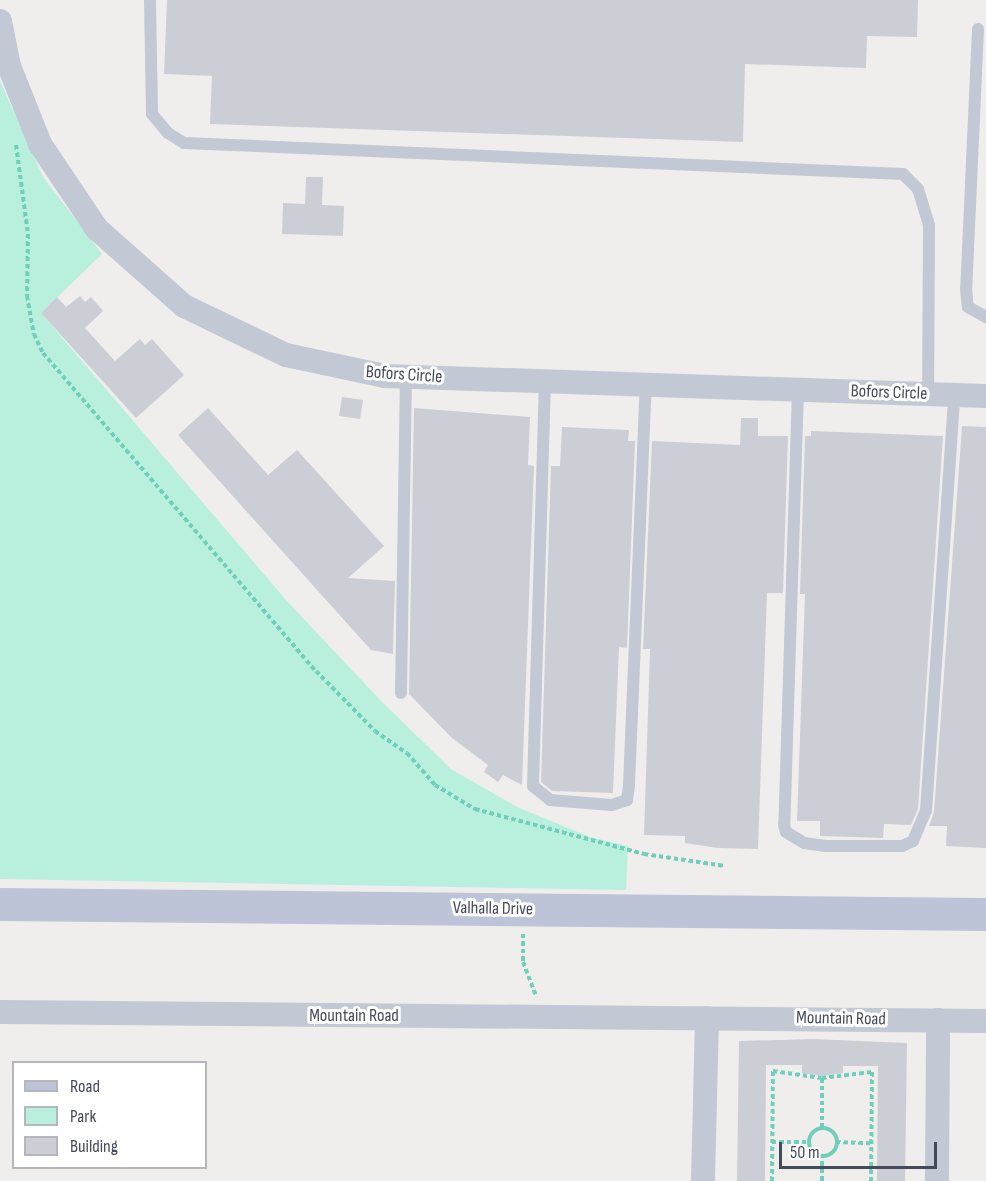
<!DOCTYPE html>
<style>
body{margin:0}
#map{position:relative;width:986px;height:1181px;overflow:hidden;background:#f0eeed;font-family:"Sofia Sans Condensed",sans-serif}
div>[style]{position:absolute}
.green>*{inset:0;background:#b8f0dd}
.building>*{inset:0;background:#ccced5}
.path>*{height:4px;margin-top:-2px;transform-origin:0;background:repeating-linear-gradient(90deg,#6fcfba 0 4.5px,transparent 0 7.5px)}
.path>.ring{margin:-2px;padding:0;box-sizing:content-box;background:none;border:4px solid #6fcfba;border-radius:50%}
.lane>*{height:12px;margin:-6px;padding:0 6px;transform-origin:6px;border-radius:6px;background:#c3c8d5}
.street>*{height:24px;margin:-12px;padding:0 12px;transform-origin:12px;border-radius:12px;background:#c3c8d5}
.secondary>*{height:33px;margin:-16.5px;padding:0 16.5px;transform-origin:16.5px;border-radius:16.5px;background:#bec4d7}
span{translate:-50% -50%;white-space:nowrap;text-align:center;line-height:1.15;-webkit-text-stroke:6px #fff;paint-order:stroke}
.street-label{font-size:18px;color:#454a5b}
.legend{position:absolute;left:12px;top:1061px;width:195px;height:108px;box-sizing:border-box;background:#fff;border:2px solid #b5b7bd;margin:0;padding:8px 10px;list-style:none;font-size:18px;color:#454a5b}
.legend li{display:flex;align-items:center;gap:12px;height:30px}
.legend b{width:30px;border:2px solid #b5b7bd}
.scale{position:absolute;left:779px;top:1142px;width:158px;height:27px;box-sizing:border-box;border:3px solid #454a5b;border-top:0;padding-left:8px;font-size:18px;line-height:21px;white-space:nowrap;color:#454a5b;-webkit-text-stroke:4px #fff;paint-order:stroke}
</style>
<div id="map">
<div class="green">
<i style="clip-path:polygon(0 81px,43px 177px,102px 254px,41px 313px,286px 600px,382px 702px,451px 769px,517px 807px,590px 837px,628px 846px,626px 890px,0 879px)"></i>
</div>
<div class="building">
<i style="clip-path:polygon(167px 0,918px 0,917px 37px,867px 36px,866px 68px,745px 64px,743px 142px,210px 124px,212px 76px,164px 74px)"></i>
<i style="clip-path:polygon(306px 177px,323px 177px,322px 205px,344px 206px,343px 236px,282px 234px,283px 203px,305px 204px)"></i>
<i style="clip-path:polygon(80px 296px,85px 302px,91px 297px,103px 311px,85px 328px,115px 361px,140px 339px,145px 345px,152px 339px,184px 375px,136px 418px,41px 313px,57px 297px,66px 307px)"></i>
<i style="clip-path:polygon(342px 397px,363px 400px,360px 419px,339px 416px)"></i>
<i style="clip-path:polygon(208px 408px,268px 475px,297px 450px,384px 546px,348px 578px,395px 581px,393px 654px,371px 650px,178px 435px)"></i>
<i style="clip-path:polygon(414px 408px,530px 417px,528px 465px,534px 466px,522px 785px,503px 775px,498px 782px,484px 772px,488px 765px,452px 738px,409px 694px)"></i>
<i style="clip-path:polygon(741px 418px,758px 418px,758px 436px,788px 436px,783px 593px,767px 593px,758px 849px,718px 848px,685px 843px,685px 836px,644px 835px,650px 649px,643px 649px,652px 441px,740px 445px)"></i>
<i style="clip-path:polygon(962px 426px,986px 427px,986px 848px,946px 846px,947px 826px,929px 826px,934px 812px)"></i>
<i style="clip-path:polygon(562px 427px,629px 430px,628px 441px,635px 441px,627px 648px,619px 647px,613px 793px,552px 791px,541px 782px,551px 466px,560px 466px)"></i>
<i style="clip-path:polygon(811px 431px,943px 436px,918px 809px,911px 825px,884px 824px,883px 838px,820px 836px,820px 821px,797px 821px,805px 594px,800px 594px,805px 436px,811px 436px)"></i>
<i style="clip-path:polygon(813px 1039px,907px 1043px,905px 1181px,877px 1181px,878px 1066px,843px 1066px,843px 1073px,822px 1076px,802px 1073px,802px 1065px,766px 1065px,765px 1181px,737px 1181px,739px 1041px)"></i>
</div>
<div class="path">
<i style="left:16px;top:145px;width:90px;rotate:82.3deg"></i>
<i style="left:28px;top:234px;width:62px;rotate:90.9deg"></i>
<i style="left:27px;top:296px;width:39px;rotate:80deg"></i>
<i style="left:34px;top:334px;width:21px;rotate:65deg"></i>
<i style="left:43px;top:353px;width:419px;rotate:49.4deg"></i>
<i style="left:316px;top:671px;width:84px;rotate:45.5deg"></i>
<i style="left:375px;top:731px;width:39px;rotate:35deg"></i>
<i style="left:407px;top:753px;width:43px;rotate:48.8deg"></i>
<i style="left:435px;top:785px;width:47px;rotate:31deg"></i>
<i style="left:475px;top:809px;width:175px;rotate:14.9deg"></i>
<i style="left:644px;top:854px;width:82px;rotate:8.4deg"></i>
<i style="left:523px;top:934px;width:28px;rotate:90deg"></i>
<i style="left:523px;top:962px;width:36px;rotate:69deg"></i>
<i style="left:822px;top:1128px;width:50px;rotate:-90deg"></i>
<i class="ring" style="left:809px;top:1128px;width:24px;height:24px"></i>
<i style="left:772px;top:1142px;width:37px"></i>
<i style="left:836px;top:1142px;width:35px;rotate:2deg"></i>
<i style="left:772px;top:1181px;width:110px;rotate:-89.5deg"></i>
<i style="left:773px;top:1071px;width:49px;rotate:8.1deg"></i>
<i style="left:822px;top:1078px;width:50px;rotate:-6.8deg"></i>
<i style="left:872px;top:1072px;width:109px;rotate:90.5deg"></i>
<i style="left:822px;top:1181px;width:25px;rotate:-90deg"></i>
</div>
<div class="lane">
<i style="left:150px;top:0;width:114px;rotate:89deg"></i>
<i style="left:152px;top:114px;width:25px;rotate:50deg"></i>
<i style="left:168px;top:133px;width:19px;rotate:32deg"></i>
<i style="left:184px;top:143px;width:720px;rotate:2.47deg"></i>
<i style="left:903px;top:174px;width:21px;rotate:45deg"></i>
<i style="left:918px;top:189px;width:38px;rotate:73deg"></i>
<i style="left:929px;top:225px;width:169px;rotate:90.3deg"></i>
<i style="left:978px;top:29px;width:260px;rotate:92.6deg"></i>
<i style="left:966px;top:289px;width:18px;rotate:84deg"></i>
<i style="left:968px;top:307px;width:21px;rotate:29deg"></i>
<i style="left:545px;top:381px;width:405px;rotate:91.7deg"></i>
<i style="left:533px;top:786px;width:22px;rotate:39deg"></i>
<i style="left:550px;top:800px;width:62px;rotate:4.6deg"></i>
<i style="left:612px;top:805px;width:16px;rotate:-18deg"></i>
<i style="left:627px;top:800px;width:15px;rotate:-82deg"></i>
<i style="left:629px;top:785px;width:400px;rotate:-87.6deg"></i>
<i style="left:798px;top:390px;width:435px;rotate:91.8deg"></i>
<i style="left:784px;top:825px;width:7px;rotate:74deg"></i>
<i style="left:786px;top:832px;width:21px;rotate:31deg"></i>
<i style="left:804px;top:843px;width:22px;rotate:8deg"></i>
<i style="left:826px;top:846px;width:76px"></i>
<i style="left:902px;top:846px;width:12px;rotate:-24deg"></i>
<i style="left:913px;top:841px;width:33px;rotate:-67deg"></i>
<i style="left:926px;top:811px;width:417px;rotate:-86.1deg"></i>
<i style="left:401px;top:693px;width:317px;rotate:-89.1deg"></i>
</div>
<div class="street">
<i style="left:0;top:21px;width:46px;rotate:78.7deg"></i>
<i style="left:9px;top:66px;width:84px;rotate:68.3deg"></i>
<i style="left:40px;top:144px;width:102px;rotate:56.2deg"></i>
<i style="left:97px;top:229px;width:116px;rotate:41.5deg"></i>
<i style="left:184px;top:306px;width:113px;rotate:25.7deg"></i>
<i style="left:286px;top:355px;width:101px;rotate:12deg"></i>
<i style="left:385px;top:376px;width:601px;rotate:1.91deg"></i>
<i style="left:0;top:1012px;width:986px;rotate:0.52deg"></i>
<i style="left:703px;top:1181px;width:163px;rotate:-88.6deg"></i>
<i style="left:937px;top:1181px;width:161px;rotate:-89.6deg"></i>
</div>
<div class="secondary">
<i style="left:0;top:904px;width:986px;rotate:0.58deg"></i>
</div>
<div class="street-label">
<span style="left:404px;top:375px;rotate:4deg">Bofors Circle</span>
<span style="left:889px;top:393px;rotate:2deg">Bofors Circle</span>
<span style="left:493px;top:909px;rotate:1deg">Valhalla Drive</span>
<span style="left:354px;top:1016px">Mountain Road</span>
<span style="left:841px;top:1019px;rotate:1deg">Mountain Road</span>
</div>
<ul class="legend">
<li><b style="height:8px;background:#bec4d7"></b>Road</li>
<li><b style="height:16px;background:#b8f0dd"></b>Park</li>
<li><b style="height:16px;background:#ccced5"></b>Building</li>
</ul>
<div class="scale">50 m</div>
</div>
